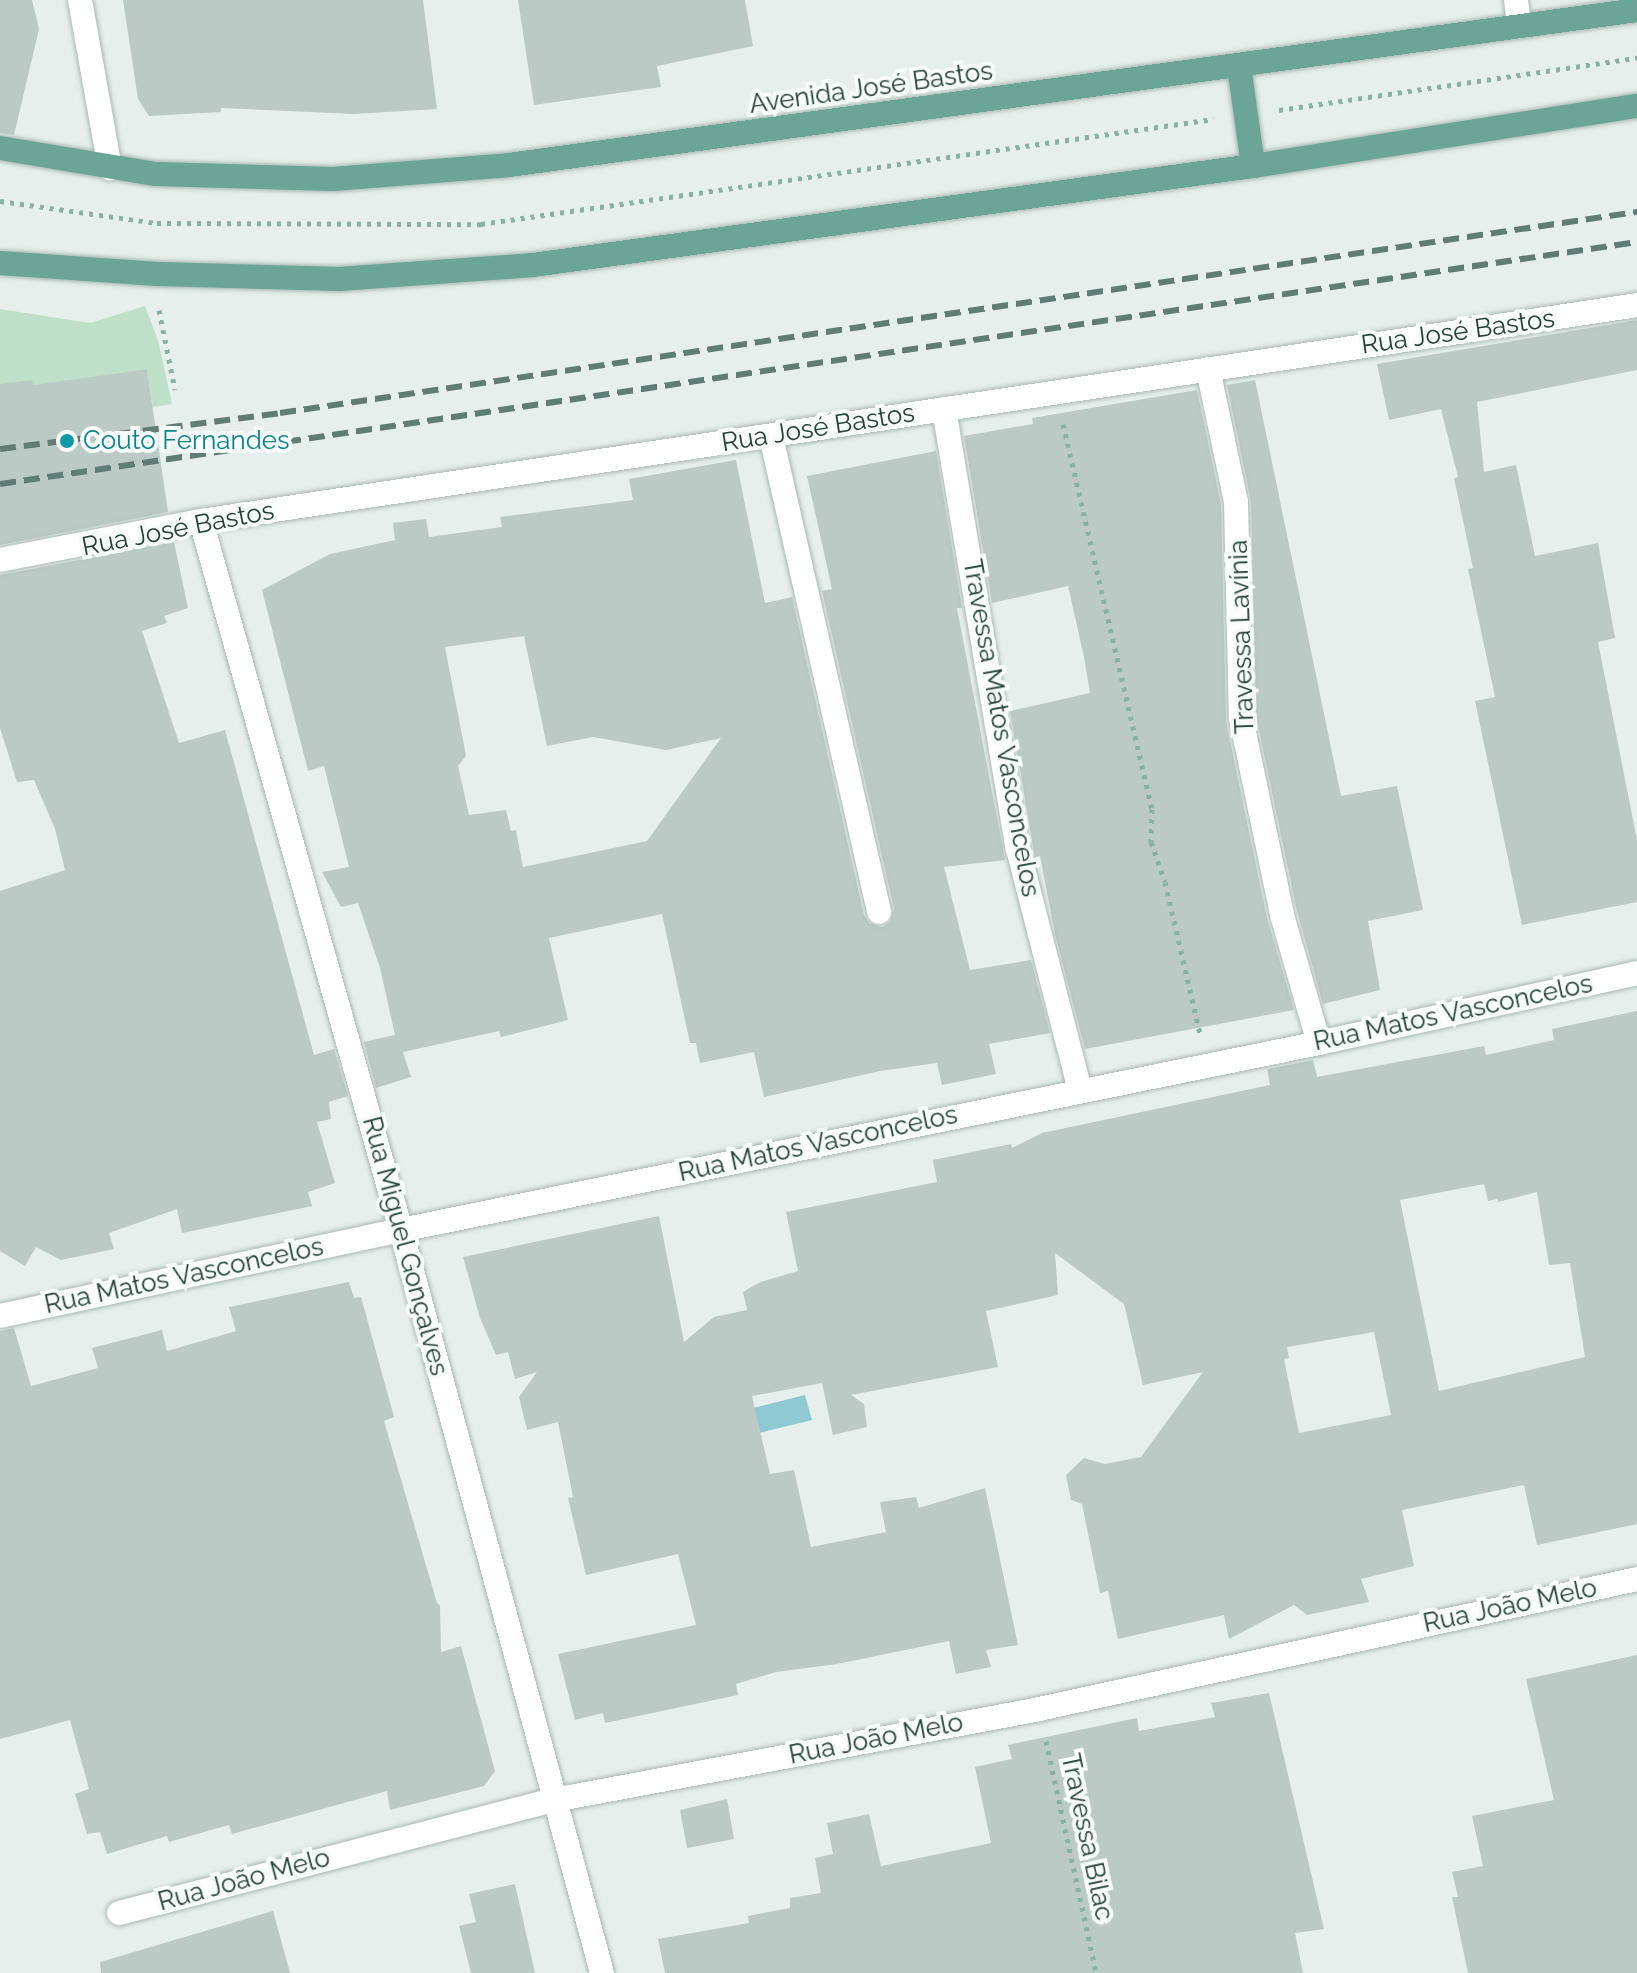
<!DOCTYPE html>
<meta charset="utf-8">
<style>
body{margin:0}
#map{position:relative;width:1637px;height:1973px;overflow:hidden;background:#e6efeb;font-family:Raleway,sans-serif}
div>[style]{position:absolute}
.green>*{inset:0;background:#bfe0c8}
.water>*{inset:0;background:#8ec9d4}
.building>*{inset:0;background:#bbcac4}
.path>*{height:5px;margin-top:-2.5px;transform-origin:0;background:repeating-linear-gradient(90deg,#86b3a5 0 4px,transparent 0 10px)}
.roads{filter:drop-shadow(0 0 2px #a8b8b2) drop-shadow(0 0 2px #a8b8b2)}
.lane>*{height:24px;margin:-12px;padding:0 12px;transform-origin:12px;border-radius:12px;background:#fff}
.street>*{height:24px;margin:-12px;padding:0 12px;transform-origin:12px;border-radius:12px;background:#fff}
.primary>*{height:24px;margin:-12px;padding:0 12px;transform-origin:12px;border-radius:12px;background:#6aa596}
.rail>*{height:6px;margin-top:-3px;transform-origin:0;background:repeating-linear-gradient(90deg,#5f7d75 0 16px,transparent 0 24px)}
.dots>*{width:22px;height:22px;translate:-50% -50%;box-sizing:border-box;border:4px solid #f7fbf9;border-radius:50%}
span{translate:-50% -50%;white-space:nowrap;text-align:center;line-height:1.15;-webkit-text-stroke:8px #f7fbf9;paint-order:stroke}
.street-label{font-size:26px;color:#24423a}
.culture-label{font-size:26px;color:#0d838f}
.left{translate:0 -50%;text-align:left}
</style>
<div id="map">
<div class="green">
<i style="clip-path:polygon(145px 306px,158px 340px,172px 404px,153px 407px,147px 369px,0 390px,0 309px,90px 323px)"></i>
</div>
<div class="water">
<i style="clip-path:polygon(805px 1395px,812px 1420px,759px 1433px,753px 1408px)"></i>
</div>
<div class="building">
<i style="clip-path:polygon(0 0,32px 0,39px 29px,14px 135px,0 133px)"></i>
<i style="clip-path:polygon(123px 0,423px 0,437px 109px,354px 114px,221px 108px,221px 112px,149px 116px,138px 99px)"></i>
<i style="clip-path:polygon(518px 0,745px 0,753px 46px,657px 66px,661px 87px,534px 105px)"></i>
<i style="clip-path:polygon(1637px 320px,1637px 370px,1477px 402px,1484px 472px,1516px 465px,1535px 556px,1598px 543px,1615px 638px,1598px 642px,1637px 840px,1637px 902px,1522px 925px,1475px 701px,1495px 697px,1468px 569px,1473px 568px,1454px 478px,1458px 477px,1441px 409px,1389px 420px,1377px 364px)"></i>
<i style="clip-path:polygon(147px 369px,168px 512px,0 545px,0 384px,32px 380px,33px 385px)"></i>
<i style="clip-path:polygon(1255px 380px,1341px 796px,1397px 786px,1423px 910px,1368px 921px,1380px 990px,1323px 1004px,1297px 911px,1256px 716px,1251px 501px,1227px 385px)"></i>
<i style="clip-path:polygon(1197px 390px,1221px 504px,1226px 721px,1267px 918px,1294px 1010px,1085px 1049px,1055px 934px,1040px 856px,1035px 857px,1033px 846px,1010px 711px,1090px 693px,1084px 657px,1068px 586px,992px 603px,964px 436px,1033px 424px,1032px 418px)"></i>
<i style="clip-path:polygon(evenodd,936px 451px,962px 608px,957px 608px,1005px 860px,944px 867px,970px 970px,1031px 960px,1050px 1033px,989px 1044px,996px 1074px,942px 1085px,937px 1063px,880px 1071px,764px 1097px,754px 1052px,700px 1063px,696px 1043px,690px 1043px,662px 914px,549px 938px,568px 1020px,501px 1037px,499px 1031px,403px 1052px,411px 1077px,376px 1088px,364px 1042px,395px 1035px,380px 968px,358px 903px,341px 907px,322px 872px,349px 867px,324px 766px,308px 771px,262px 590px,330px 554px,395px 540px,393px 523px,426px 519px,429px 537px,502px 527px,500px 517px,633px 500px,629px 479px,736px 460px,765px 603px,792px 597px,864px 915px,869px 923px,882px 927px,890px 922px,894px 909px,822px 591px,832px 589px,807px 476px,936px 451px,524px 636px,547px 746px,593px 737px,666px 750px,721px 738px,647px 841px,523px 867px,516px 830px,511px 831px,506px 810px,469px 815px,458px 766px,466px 756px,445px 647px,524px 636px)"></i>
<i style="clip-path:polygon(174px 542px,188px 608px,164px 616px,167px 623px,142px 631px,179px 743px,225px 730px,314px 1055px,334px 1049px,348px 1096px,329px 1102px,331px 1119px,317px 1122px,335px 1183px,308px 1192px,312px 1206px,182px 1233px,177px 1209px,109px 1233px,114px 1249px,61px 1260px,36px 1247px,25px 1266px,0 1251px,0 891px,65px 870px,55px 829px,34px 780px,17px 782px,0 728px,0 575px)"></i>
<i style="clip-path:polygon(evenodd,1637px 1011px,1637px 1524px,1537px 1545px,1524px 1485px,1402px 1510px,1414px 1566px,1361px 1579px,1369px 1602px,1307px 1615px,1294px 1605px,1229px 1639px,1224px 1615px,1118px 1639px,1108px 1591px,1100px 1593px,1082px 1504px,1071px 1500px,1066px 1475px,1084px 1458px,1105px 1464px,1141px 1457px,1203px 1372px,1143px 1385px,1124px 1304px,1055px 1253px,1058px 1295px,986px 1311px,998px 1367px,851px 1395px,864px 1404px,867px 1427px,833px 1435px,822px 1383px,752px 1396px,770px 1474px,794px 1470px,811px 1547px,886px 1532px,880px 1502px,916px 1497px,919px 1508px,985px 1488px,1018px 1645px,986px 1650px,991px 1667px,956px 1674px,949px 1641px,837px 1664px,776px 1672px,736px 1684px,738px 1695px,605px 1723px,603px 1713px,575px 1720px,558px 1654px,696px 1625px,678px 1554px,586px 1575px,568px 1498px,573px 1497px,558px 1422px,527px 1430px,519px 1397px,537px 1372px,515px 1379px,508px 1352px,496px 1355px,480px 1318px,463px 1257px,659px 1216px,684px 1342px,714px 1317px,747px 1310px,743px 1292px,760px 1282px,798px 1271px,786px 1212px,937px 1182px,933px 1160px,1011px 1144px,1012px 1148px,1042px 1133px,1270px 1085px,1267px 1069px,1313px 1060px,1317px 1077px,1484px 1046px,1486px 1055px,1554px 1040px,1552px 1029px,1637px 1011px,1484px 1184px,1488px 1201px,1497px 1199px,1498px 1202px,1537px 1192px,1549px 1265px,1570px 1263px,1585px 1357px,1439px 1391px,1400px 1200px,1484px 1184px,1637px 1011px,1374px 1332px,1391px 1415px,1299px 1433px,1284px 1359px,1289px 1358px,1287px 1347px,1374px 1332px)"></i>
<i style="clip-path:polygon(349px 1282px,354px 1298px,361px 1297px,394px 1417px,384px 1421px,437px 1603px,440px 1606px,441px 1652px,461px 1646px,495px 1771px,484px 1786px,390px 1810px,387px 1791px,232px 1834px,229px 1825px,169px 1842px,167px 1836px,107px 1854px,100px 1832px,87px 1834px,75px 1794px,89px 1789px,70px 1720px,0 1739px,0 1331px,14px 1328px,31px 1386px,98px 1368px,92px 1348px,162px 1330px,167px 1351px,236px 1331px,229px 1307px)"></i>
<i style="clip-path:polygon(1637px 1655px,1637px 1973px,1468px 1973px,1452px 1897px,1458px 1897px,1452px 1872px,1483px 1866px,1472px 1816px,1554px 1800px,1526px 1679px)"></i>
<i style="clip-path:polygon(1269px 1693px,1324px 1929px,1295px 1933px,1303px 1973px,665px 1973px,658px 1939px,749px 1923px,748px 1916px,790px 1908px,790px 1898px,821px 1893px,815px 1858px,833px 1854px,827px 1823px,869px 1814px,881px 1866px,991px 1843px,975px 1767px,1012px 1759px,1008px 1745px,1137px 1718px,1139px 1731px,1215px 1717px,1211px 1703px)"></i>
<i style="clip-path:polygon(727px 1799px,734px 1839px,687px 1848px,680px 1810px)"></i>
<i style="clip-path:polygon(515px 1884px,535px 1973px,471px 1973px,459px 1926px,476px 1922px,469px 1894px)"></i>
<i style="clip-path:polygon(273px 1911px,290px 1973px,101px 1973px,100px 1962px)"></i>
</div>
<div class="path">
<i style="left:1279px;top:110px;width:362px;rotate:-8.3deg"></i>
<i style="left:0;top:201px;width:159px;rotate:8deg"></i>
<i style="left:157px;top:223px;width:324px;rotate:0.2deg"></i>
<i style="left:481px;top:224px;width:740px;rotate:-8.15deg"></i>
<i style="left:159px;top:310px;width:81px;rotate:78.6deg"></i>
<i style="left:1063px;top:424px;width:395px;rotate:77deg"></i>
<i style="left:1152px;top:809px;width:33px;rotate:92deg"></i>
<i style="left:1151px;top:842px;width:42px;rotate:70.7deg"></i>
<i style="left:1165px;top:882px;width:156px;rotate:77deg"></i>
<i style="left:1046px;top:1741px;width:237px;rotate:77.8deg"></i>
</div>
<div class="roads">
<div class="lane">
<i style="left:1208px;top:369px;width:136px;rotate:78.1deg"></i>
<i style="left:1236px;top:502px;width:216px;rotate:88.7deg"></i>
<i style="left:1241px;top:718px;width:201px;rotate:78.2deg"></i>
<i style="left:1282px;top:915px;width:133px;rotate:73.9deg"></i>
</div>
<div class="street">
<i style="left:80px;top:0;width:171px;rotate:79.9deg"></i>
<i style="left:1516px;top:0;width:26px;rotate:83deg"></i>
<i style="left:944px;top:409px;width:446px;rotate:80.5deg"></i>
<i style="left:1018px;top:849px;width:250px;rotate:75.6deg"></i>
<i style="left:771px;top:436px;width:488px;rotate:77.2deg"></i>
<i style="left:201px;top:521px;width:737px;rotate:74.25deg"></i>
<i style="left:401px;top:1230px;width:770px;rotate:74.86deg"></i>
<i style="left:0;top:560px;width:205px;rotate:-11deg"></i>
<i style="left:201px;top:521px;width:1452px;rotate:-8.55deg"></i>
<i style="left:0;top:1316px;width:410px;rotate:-12.1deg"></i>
<i style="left:401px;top:1230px;width:937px;rotate:-11.51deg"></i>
<i style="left:1319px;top:1043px;width:326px;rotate:-12.4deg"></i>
<i style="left:119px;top:1913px;width:449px;rotate:-14.6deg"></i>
<i style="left:554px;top:1800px;width:493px;rotate:-10.6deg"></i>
<i style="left:1039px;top:1709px;width:612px;rotate:-12.26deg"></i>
</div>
<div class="primary">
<i style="left:1239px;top:66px;width:101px;rotate:82deg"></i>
<i style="left:0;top:148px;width:158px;rotate:9.5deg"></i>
<i style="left:156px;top:174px;width:177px;rotate:1.6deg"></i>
<i style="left:333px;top:179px;width:177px;rotate:-4.5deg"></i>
<i style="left:509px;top:165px;width:1139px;rotate:-7.82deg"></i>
<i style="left:0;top:263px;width:158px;rotate:4deg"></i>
<i style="left:158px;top:274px;width:181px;rotate:1.6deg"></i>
<i style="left:339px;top:279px;width:195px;rotate:-4.1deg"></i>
<i style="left:533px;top:265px;width:727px;rotate:-7.83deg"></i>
<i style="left:1253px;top:166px;width:389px;rotate:-8.9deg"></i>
</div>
</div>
<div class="rail">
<i style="left:0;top:449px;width:282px;rotate:-7.3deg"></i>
<i style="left:280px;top:413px;width:1372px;rotate:-8.43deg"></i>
<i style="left:0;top:484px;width:1655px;rotate:-8.41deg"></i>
</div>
<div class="dots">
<i style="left:67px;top:441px;background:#0f9aa8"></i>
</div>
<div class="street-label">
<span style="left:871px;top:88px;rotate:-8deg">Avenida José Bastos</span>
<span style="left:1458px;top:332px;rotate:-8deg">Rua José Bastos</span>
<span style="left:818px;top:428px;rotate:-9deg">Rua José Bastos</span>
<span style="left:178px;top:529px;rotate:-11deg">Rua José Bastos</span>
<span style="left:1242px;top:637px;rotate:-92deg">Travessa Lavínia</span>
<span style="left:1001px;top:728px;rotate:80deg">Travessa Matos Vasconcelos</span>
<span style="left:1453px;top:1013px;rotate:-12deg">Rua Matos Vasconcelos</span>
<span style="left:818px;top:1144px;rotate:-12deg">Rua Matos Vasconcelos</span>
<span style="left:405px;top:1246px;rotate:75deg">Rua Miguel Gonçalves</span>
<span style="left:184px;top:1276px;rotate:-12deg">Rua Matos Vasconcelos</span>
<span style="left:1510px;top:1606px;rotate:-12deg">Rua João Melo</span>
<span style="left:876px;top:1739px;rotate:-11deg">Rua João Melo</span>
<span style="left:1087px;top:1837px;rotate:78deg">Travessa Bilac</span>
<span style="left:244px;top:1880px;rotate:-15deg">Rua João Melo</span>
</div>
<div class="culture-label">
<span class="left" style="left:83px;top:441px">Couto Fernandes</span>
</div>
</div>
